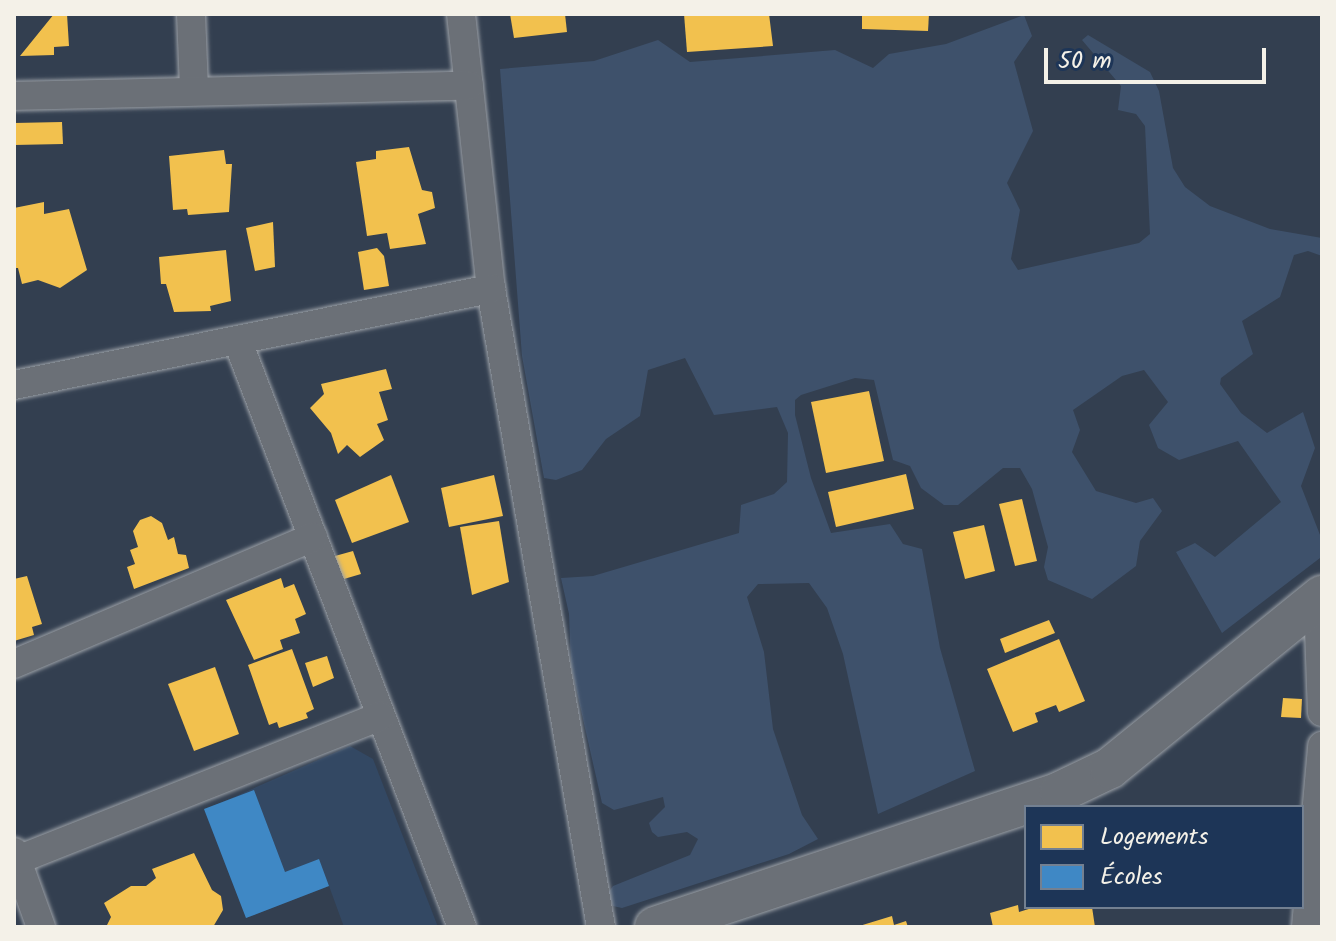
<!DOCTYPE html>
<meta charset="utf-8">
<style>
body{margin:0}
#map{position:relative;width:1336px;height:941px;overflow:hidden;background:#333f50;font-family:Kalam,sans-serif}
div>[style]{position:absolute}
.built>*{inset:0;background:#334863}
.green>*{inset:0;background:#3e516b}
.homes>*{inset:0;background:#f2c14e}
.schools>*{inset:0;background:#3f88c5}
.roads{filter:drop-shadow(0 0 2px #9ba0a6) drop-shadow(0 0 2px #9ba0a6)}
.street>*{height:28px;margin:-14px;padding:0 14px;transform-origin:14px;border-radius:14px;background:#6b7077}
.secondary>*{height:40px;margin:-20px;padding:0 20px;transform-origin:20px;border-radius:20px;background:#6b7077}
span{translate:-50% -50%;white-space:nowrap;text-align:center;line-height:1.15;-webkit-text-stroke:8px #1d3557;paint-order:stroke}
.frame{position:absolute;inset:0;border:16px solid #f4f1e8;pointer-events:none}
.legend{position:absolute;left:1024px;top:805px;width:280px;height:104px;box-sizing:border-box;background:#1d3557;border:2px solid #738091;margin:0;padding:10px 14px;list-style:none;font-size:24px;color:#f4f1e8}
.legend li{display:flex;align-items:center;gap:16px;height:40px}
.legend b{width:40px;border:2px solid #738091}
.scale{position:absolute;left:1044px;top:48px;width:222px;height:36px;box-sizing:border-box;border:4px solid #f4f1e8;border-top:0;padding-left:10px;font-size:24px;line-height:28px;white-space:nowrap;color:#f4f1e8;-webkit-text-stroke:6px #1d3557;paint-order:stroke}
</style>
<div id="map">
<div class="built">
<i style="clip-path:polygon(350px 746px,373px 759px,438px 927px,344px 927px,329px 886px,246px 918px,204px 810px)"></i>
</div>
<div class="green">
<i style="clip-path:polygon(1024px 15px,1032px 36px,1014px 62px,1033px 131px,1007px 183px,1020px 210px,1011px 259px,1018px 270px,1139px 243px,1150px 234px,1145px 126px,1136px 114px,1118px 110px,1121px 86px,1082px 40px,1088px 35px,1150px 72px,1159px 91px,1173px 168px,1185px 187px,1210px 206px,1270px 229px,1322px 238px,1322px 256px,1308px 251px,1294px 255px,1280px 297px,1242px 321px,1253px 354px,1221px 378px,1220px 384px,1241px 413px,1267px 433px,1303px 412px,1315px 448px,1301px 486px,1322px 540px,1320px 558px,1222px 633px,1176px 552px,1195px 543px,1215px 557px,1281px 502px,1238px 441px,1179px 460px,1158px 448px,1149px 425px,1168px 402px,1144px 370px,1122px 376px,1073px 410px,1080px 430px,1072px 452px,1096px 491px,1136px 503px,1153px 498px,1162px 511px,1140px 541px,1136px 566px,1092px 599px,1048px 580px,1044px 567px,1048px 547px,1032px 489px,1020px 468px,1003px 468px,958px 505px,944px 505px,921px 488px,910px 466px,893px 460px,874px 380px,855px 378px,801px 395px,795px 400px,795px 415px,811px 478px,831px 533px,890px 524px,903px 544px,922px 549px,940px 648px,975px 771px,878px 814px,843px 654px,827px 608px,809px 583px,758px 584px,747px 597px,764px 652px,773px 729px,802px 815px,818px 839px,789px 854px,622px 908px,613px 906px,608px 893px,613px 886px,690px 855px,698px 839px,687px 832px,658px 837px,652px 832px,649px 823px,665px 807px,663px 797px,614px 810px,602px 803px,571px 666px,569px 614px,561px 578px,593px 576px,739px 533px,741px 505px,774px 494px,787px 482px,788px 433px,777px 407px,714px 415px,685px 358px,648px 370px,640px 416px,606px 439px,582px 470px,556px 480px,544px 478px,522px 356px,500px 69px,594px 61px,658px 40px,690px 62px,835px 50px,873px 68px,889px 54px,946px 44px)"></i>
</div>
<div class="homes">
<i style="clip-path:polygon(54px 14px,67px 14px,69px 46px,54px 47px,54px 55px,20px 56px)"></i>
<i style="clip-path:polygon(510px 14px,565px 14px,567px 32px,514px 38px)"></i>
<i style="clip-path:polygon(684px 14px,769px 14px,773px 46px,687px 52px)"></i>
<i style="clip-path:polygon(862px 14px,929px 14px,928px 31px,862px 29px)"></i>
<i style="clip-path:polygon(62px 122px,63px 144px,14px 145px,14px 123px)"></i>
<i style="clip-path:polygon(409px 147px,422px 190px,432px 192px,435px 208px,418px 214px,426px 244px,390px 249px,387px 233px,367px 236px,356px 162px,376px 159px,376px 151px)"></i>
<i style="clip-path:polygon(224px 150px,226px 164px,232px 164px,229px 212px,188px 215px,187px 209px,173px 210px,169px 156px)"></i>
<i style="clip-path:polygon(44px 202px,44px 214px,69px 209px,87px 270px,60px 288px,38px 280px,22px 284px,18px 268px,14px 268px,14px 208px)"></i>
<i style="clip-path:polygon(273px 222px,275px 267px,255px 271px,246px 228px)"></i>
<i style="clip-path:polygon(377px 248px,384px 256px,389px 286px,364px 290px,358px 252px)"></i>
<i style="clip-path:polygon(226px 250px,231px 301px,210px 306px,211px 311px,174px 312px,166px 284px,161px 284px,159px 257px)"></i>
<i style="clip-path:polygon(386px 369px,392px 389px,379px 392px,388px 420px,377px 424px,384px 440px,360px 457px,347px 445px,338px 454px,331px 433px,310px 408px,324px 394px,321px 384px)"></i>
<i style="clip-path:polygon(869px 391px,884px 461px,826px 473px,811px 402px)"></i>
<i style="clip-path:polygon(906px 474px,914px 509px,836px 527px,828px 492px)"></i>
<i style="clip-path:polygon(391px 475px,409px 522px,352px 543px,335px 500px)"></i>
<i style="clip-path:polygon(494px 475px,503px 516px,449px 527px,441px 488px)"></i>
<i style="clip-path:polygon(1022px 499px,1037px 561px,1015px 566px,999px 504px)"></i>
<i style="clip-path:polygon(151px 516px,162px 523px,168px 540px,174px 537px,178px 554px,186px 555px,189px 568px,134px 589px,127px 567px,135px 564px,130px 550px,138px 547px,133px 531px,140px 520px)"></i>
<i style="clip-path:polygon(499px 521px,509px 582px,472px 595px,460px 527px)"></i>
<i style="clip-path:polygon(984px 525px,995px 571px,965px 579px,953px 532px)"></i>
<i style="clip-path:polygon(353px 551px,361px 574px,344px 579px,335px 556px)"></i>
<i style="clip-path:polygon(27px 576px,42px 624px,32px 627px,34px 635px,14px 641px,14px 579px)"></i>
<i style="clip-path:polygon(281px 578px,284px 588px,294px 584px,306px 614px,295px 619px,300px 633px,280px 640px,283px 649px,254px 660px,226px 600px)"></i>
<i style="clip-path:polygon(1049px 620px,1055px 633px,1005px 653px,1000px 639px)"></i>
<i style="clip-path:polygon(1059px 639px,1085px 701px,1059px 712px,1056px 705px,1035px 713px,1038px 722px,1013px 732px,987px 669px)"></i>
<i style="clip-path:polygon(292px 649px,314px 709px,306px 713px,308px 718px,279px 728px,277px 722px,269px 725px,248px 665px)"></i>
<i style="clip-path:polygon(327px 656px,334px 678px,313px 687px,305px 663px)"></i>
<i style="clip-path:polygon(215px 667px,239px 734px,194px 751px,168px 684px)"></i>
<i style="clip-path:polygon(1283px 698px,1302px 699px,1301px 718px,1281px 717px)"></i>
<i style="clip-path:polygon(194px 853px,212px 890px,221px 896px,223px 910px,213px 927px,106px 927px,111px 917px,104px 903px,131px 886px,146px 886px,156px 878px,152px 869px)"></i>
<i style="clip-path:polygon(1018px 905px,1019px 912px,1035px 907px,1092px 907px,1095px 927px,993px 927px,990px 913px)"></i>
<i style="clip-path:polygon(892px 916px,894px 925px,906px 921px,908px 927px,856px 927px)"></i>
</div>
<div class="schools">
<i style="clip-path:polygon(254px 790px,285px 872px,319px 859px,329px 886px,246px 918px,204px 809px)"></i>
</div>
<div class="roads">
<div class="street">
<i style="left:191px;top:14px;width:75px;rotate:87.7deg"></i>
<i style="left:461px;top:14px;width:277px;rotate:83.8deg"></i>
<i style="left:491px;top:289px;width:647px;rotate:80.22deg"></i>
<i style="left:14px;top:96px;width:455px;rotate:-1.3deg"></i>
<i style="left:238px;top:342px;width:626px;rotate:69.05deg"></i>
<i style="left:14px;top:385px;width:487px;rotate:-11.4deg"></i>
<i style="left:1318px;top:600px;width:112px;rotate:88deg"></i>
<i style="left:14px;top:664px;width:325px;rotate:-23deg"></i>
<i style="left:14px;top:852px;width:80px;rotate:70.2deg"></i>
<i style="left:17px;top:860px;width:391px;rotate:-21.6deg"></i>
<i style="left:1306px;top:927px;width:182px;rotate:-84.9deg"></i>
</div>
<div class="secondary">
<i style="left:655px;top:927px;width:427px;rotate:-18.4deg"></i>
<i style="left:1060px;top:792px;width:55px;rotate:-25.6deg"></i>
<i style="left:1110px;top:768px;width:273px;rotate:-39.1deg"></i>
</div>
</div>
<div class="frame"></div>
<ul class="legend">
<li><b style="height:22px;background:#f2c14e"></b>Logements</li>
<li><b style="height:22px;background:#3f88c5"></b>Écoles</li>
</ul>
<div class="scale">50 m</div>
</div>
